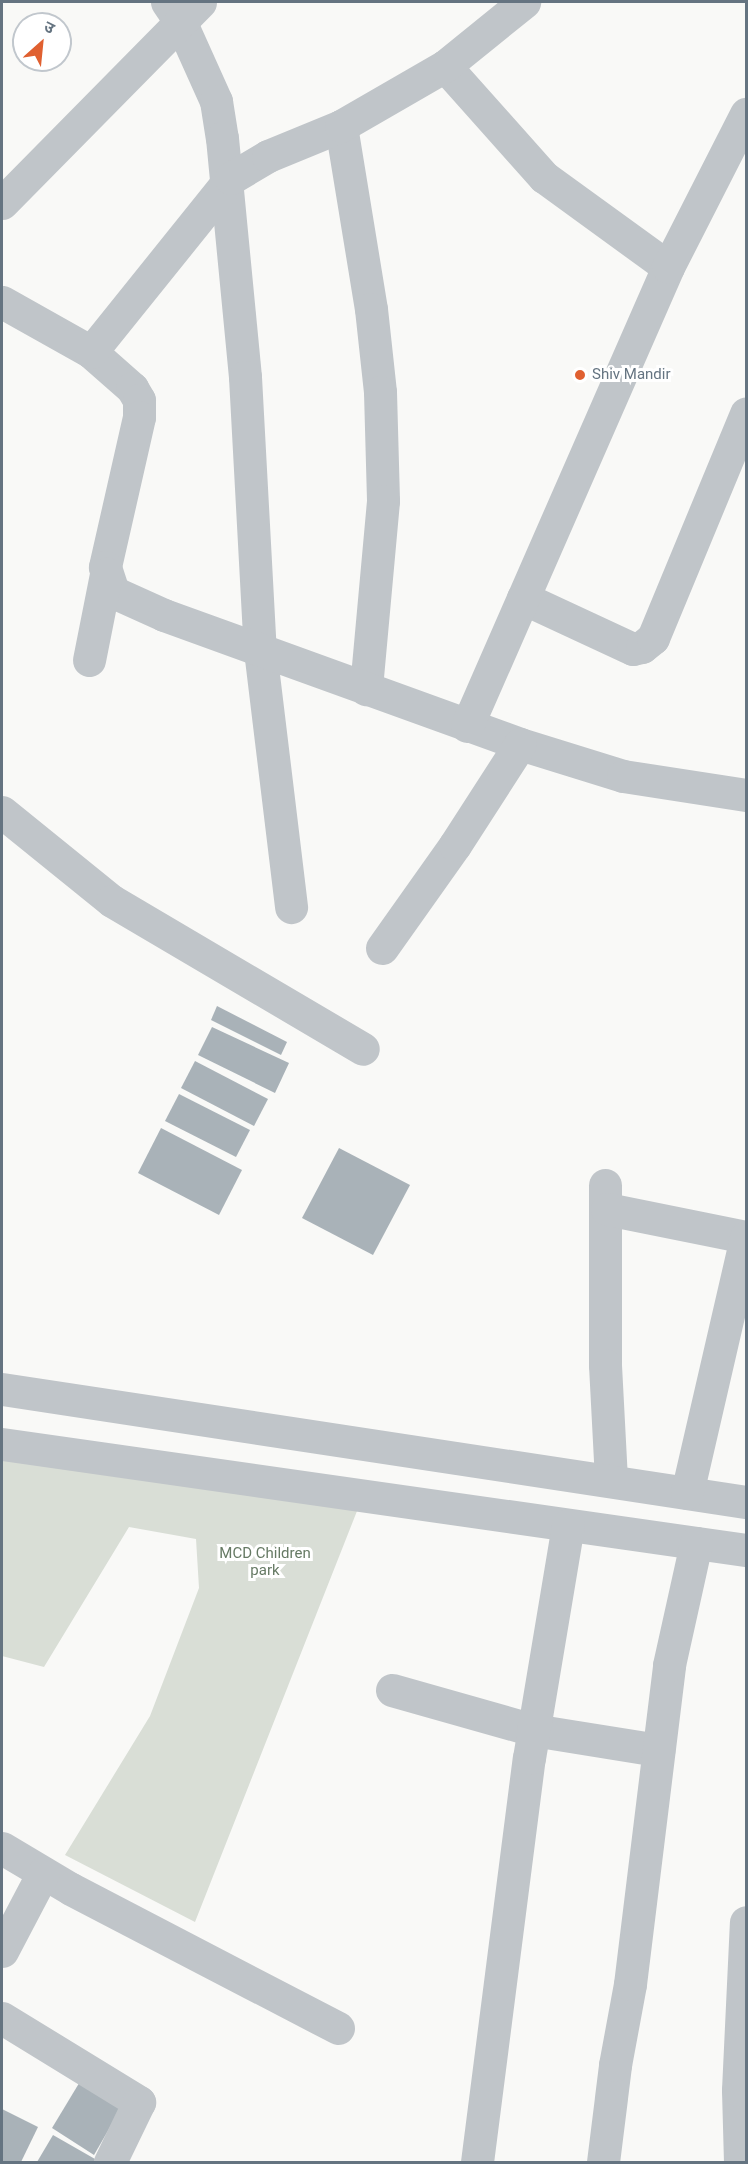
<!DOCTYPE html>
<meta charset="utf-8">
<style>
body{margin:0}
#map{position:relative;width:748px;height:2164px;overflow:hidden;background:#f9f9f7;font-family:Roboto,"Noto Sans Devanagari",sans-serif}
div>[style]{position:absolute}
.green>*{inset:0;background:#d9ded6}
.building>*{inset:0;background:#a9b2b8}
.minor>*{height:33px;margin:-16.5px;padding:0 16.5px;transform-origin:16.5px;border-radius:16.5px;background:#c0c5c9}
.dots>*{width:16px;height:16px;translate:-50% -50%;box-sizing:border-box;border:3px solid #fff;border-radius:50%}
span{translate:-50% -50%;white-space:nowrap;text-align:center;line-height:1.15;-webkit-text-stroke:6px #fff;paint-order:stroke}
.poi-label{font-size:15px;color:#657481}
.left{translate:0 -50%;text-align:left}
.park-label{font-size:15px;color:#667a64}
.frame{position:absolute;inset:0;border:3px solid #657481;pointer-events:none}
.north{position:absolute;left:12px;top:12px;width:60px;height:60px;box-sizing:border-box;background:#fff;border:2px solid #c1c7cd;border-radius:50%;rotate:27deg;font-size:16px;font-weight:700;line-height:24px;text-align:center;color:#657481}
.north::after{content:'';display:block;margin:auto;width:21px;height:27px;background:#e06030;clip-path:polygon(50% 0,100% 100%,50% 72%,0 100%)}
</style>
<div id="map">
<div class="green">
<i style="clip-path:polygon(2px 1458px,359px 1506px,195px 1922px,65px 1855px,150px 1716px,199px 1588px,196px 1539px,129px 1527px,44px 1667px,2px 1656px)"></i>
</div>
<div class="building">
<i style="clip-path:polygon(217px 1006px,287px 1042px,281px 1055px,211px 1020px)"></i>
<i style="clip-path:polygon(212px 1027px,289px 1063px,275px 1093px,198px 1055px)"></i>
<i style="clip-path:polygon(195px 1061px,268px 1099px,254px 1126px,181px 1088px)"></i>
<i style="clip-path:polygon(179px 1094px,250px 1130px,236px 1157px,165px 1121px)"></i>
<i style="clip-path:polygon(161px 1128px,242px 1170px,219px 1215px,138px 1173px)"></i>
<i style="clip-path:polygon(339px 1148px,410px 1185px,373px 1255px,302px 1218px)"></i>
<i style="clip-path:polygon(84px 2075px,124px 2103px,94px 2155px,52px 2128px)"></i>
<i style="clip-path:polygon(2px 2109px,38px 2127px,21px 2162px,2px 2162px)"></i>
<i style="clip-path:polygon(53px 2135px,95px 2159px,94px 2162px,37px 2162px)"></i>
</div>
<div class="minor">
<i style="left:167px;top:2px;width:23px;rotate:56deg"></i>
<i style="left:180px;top:21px;width:88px;rotate:65.8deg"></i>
<i style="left:216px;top:101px;width:37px;rotate:81deg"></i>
<i style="left:222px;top:138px;width:240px;rotate:84.5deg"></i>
<i style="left:245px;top:377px;width:273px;rotate:86.9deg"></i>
<i style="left:260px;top:650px;width:259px;rotate:83.1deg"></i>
<i style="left:445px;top:66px;width:149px;rotate:48.3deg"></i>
<i style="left:544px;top:177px;width:153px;rotate:36deg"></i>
<i style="left:341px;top:126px;width:185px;rotate:80.7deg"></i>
<i style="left:371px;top:309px;width:83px;rotate:83.8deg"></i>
<i style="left:380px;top:392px;width:109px;rotate:88.4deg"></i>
<i style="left:383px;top:501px;width:189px;rotate:95.2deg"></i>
<i style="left:2px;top:203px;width:282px;rotate:-45.4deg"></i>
<i style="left:2px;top:302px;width:102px;rotate:29.3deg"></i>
<i style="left:91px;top:352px;width:55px;rotate:41.3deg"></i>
<i style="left:132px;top:388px;width:14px;rotate:60deg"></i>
<i style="left:139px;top:400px;width:17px;rotate:90deg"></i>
<i style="left:139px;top:417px;width:154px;rotate:102.8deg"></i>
<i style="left:105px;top:567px;width:26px;rotate:72deg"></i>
<i style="left:113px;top:592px;width:56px;rotate:24.3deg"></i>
<i style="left:164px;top:615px;width:379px;rotate:19.9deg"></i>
<i style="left:520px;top:744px;width:108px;rotate:17.3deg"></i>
<i style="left:623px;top:776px;width:124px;rotate:8.8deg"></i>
<i style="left:91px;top:352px;width:223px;rotate:-51.2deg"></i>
<i style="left:231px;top:178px;width:43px;rotate:-30.7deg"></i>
<i style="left:268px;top:156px;width:79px;rotate:-22.3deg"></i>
<i style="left:341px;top:126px;width:120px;rotate:-30deg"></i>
<i style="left:445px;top:66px;width:102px;rotate:-39deg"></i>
<i style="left:523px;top:598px;width:121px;rotate:24.9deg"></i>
<i style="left:633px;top:649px;width:9px;rotate:-13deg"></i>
<i style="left:642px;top:647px;width:14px;rotate:-39deg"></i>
<i style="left:653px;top:638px;width:243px;rotate:-67.5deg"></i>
<i style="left:89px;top:660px;width:88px;rotate:-78.8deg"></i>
<i style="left:467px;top:726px;width:501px;rotate:-66.35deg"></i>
<i style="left:668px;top:267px;width:172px;rotate:-63deg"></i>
<i style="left:2px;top:812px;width:141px;rotate:39deg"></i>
<i style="left:112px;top:901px;width:291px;rotate:30.5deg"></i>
<i style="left:382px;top:948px;width:126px;rotate:-54.7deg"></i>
<i style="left:455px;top:845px;width:120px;rotate:-57.2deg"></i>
<i style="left:605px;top:1185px;width:180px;rotate:90deg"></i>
<i style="left:605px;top:1365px;width:116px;rotate:87deg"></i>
<i style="left:607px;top:1209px;width:142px;rotate:11.4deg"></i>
<i style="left:2px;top:1389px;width:753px;rotate:8.64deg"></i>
<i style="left:2px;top:1444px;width:752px;rotate:8.11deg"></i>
<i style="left:687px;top:1493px;width:263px;rotate:-77deg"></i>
<i style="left:392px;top:1690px;width:147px;rotate:15.8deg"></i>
<i style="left:533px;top:1730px;width:127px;rotate:9.1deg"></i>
<i style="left:2px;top:1848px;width:80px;rotate:30.7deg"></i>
<i style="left:71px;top:1889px;width:301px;rotate:27.5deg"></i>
<i style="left:2px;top:1951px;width:88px;rotate:-62.3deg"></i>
<i style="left:2px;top:2018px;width:161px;rotate:31.5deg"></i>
<i style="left:139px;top:2102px;width:67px;rotate:115.8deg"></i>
<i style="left:477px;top:2162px;width:407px;rotate:-82.7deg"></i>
<i style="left:529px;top:1758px;width:236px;rotate:-80.5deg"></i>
<i style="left:603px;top:2162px;width:98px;rotate:-82.9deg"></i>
<i style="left:615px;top:2065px;width:82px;rotate:-79.5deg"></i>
<i style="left:630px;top:1984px;width:321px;rotate:-83deg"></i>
<i style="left:669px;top:1665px;width:125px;rotate:-77.5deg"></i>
<i style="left:740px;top:2162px;width:72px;rotate:-91.6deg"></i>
<i style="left:738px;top:2090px;width:168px;rotate:-87.3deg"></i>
</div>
<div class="dots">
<i style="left:580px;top:375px;background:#e06030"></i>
</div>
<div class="poi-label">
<span class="left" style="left:592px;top:375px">Shiv Mandir</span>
</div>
<div class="park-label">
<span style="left:265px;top:1562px">MCD Children<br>park</span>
</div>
<div class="frame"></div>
<div class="north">उ</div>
</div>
